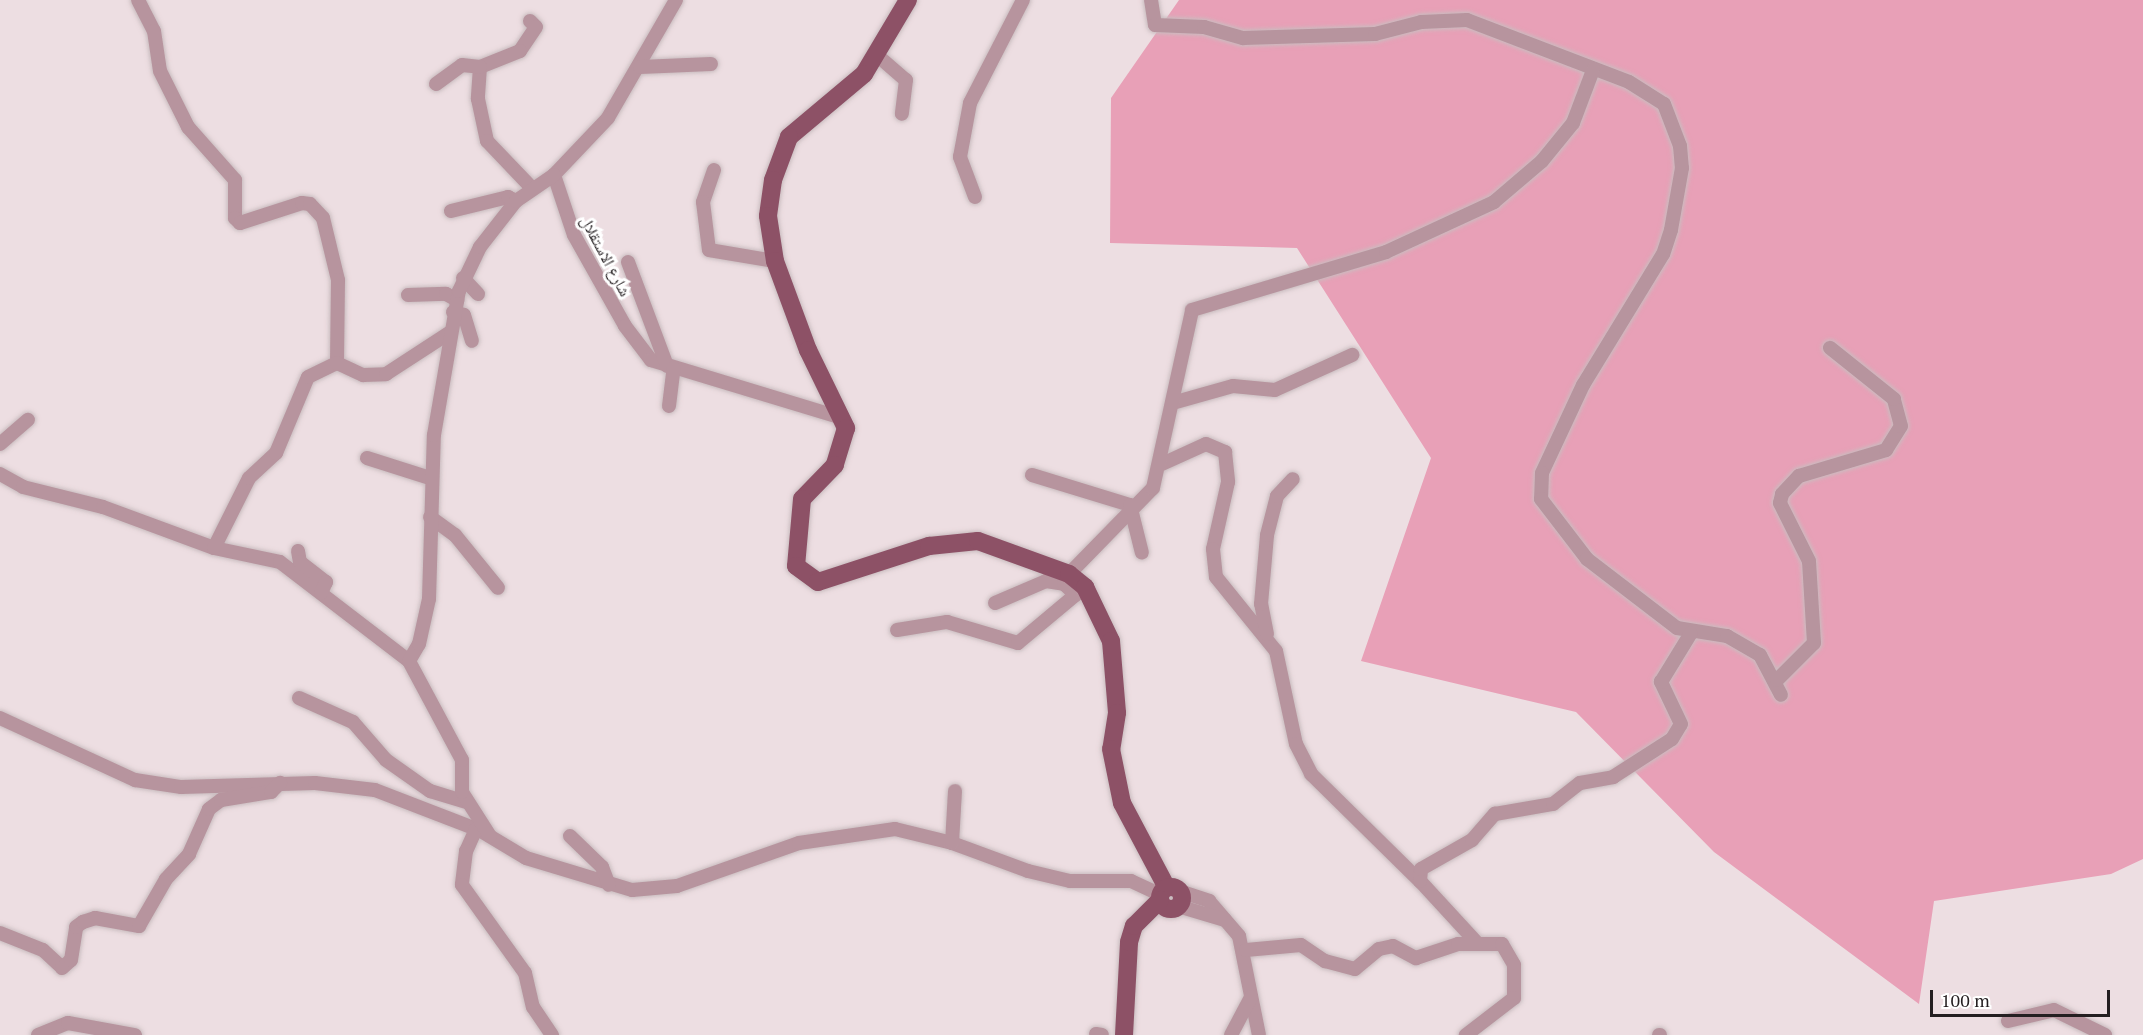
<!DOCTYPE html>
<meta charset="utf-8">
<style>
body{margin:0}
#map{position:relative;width:2143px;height:1035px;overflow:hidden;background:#eddee2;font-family:"PT Serif","Noto Naskh Arabic",serif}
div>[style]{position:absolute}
.green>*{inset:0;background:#e8a0b7}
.roads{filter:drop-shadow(0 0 2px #c9bcbf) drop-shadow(0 0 2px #c9bcbf)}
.minor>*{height:14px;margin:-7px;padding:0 7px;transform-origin:7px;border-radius:7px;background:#b7949e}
.major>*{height:18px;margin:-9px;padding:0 9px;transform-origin:9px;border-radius:9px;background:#8d5166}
.major>.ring{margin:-9px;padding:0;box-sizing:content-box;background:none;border:18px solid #8d5166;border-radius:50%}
span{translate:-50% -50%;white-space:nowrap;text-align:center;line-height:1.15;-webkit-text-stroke:6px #fff;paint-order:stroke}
.street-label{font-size:16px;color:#241f21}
.scale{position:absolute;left:1930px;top:990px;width:180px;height:27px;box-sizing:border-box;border:3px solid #241f21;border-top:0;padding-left:8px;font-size:18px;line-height:21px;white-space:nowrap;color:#241f21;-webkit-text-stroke:4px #fff;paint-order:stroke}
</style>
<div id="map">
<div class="green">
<i style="clip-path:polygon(1179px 0,2143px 0,2143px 859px,2111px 874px,1934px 901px,1919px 1004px,1714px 852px,1576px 712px,1361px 661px,1431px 458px,1297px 248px,1110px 243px,1111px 98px)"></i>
</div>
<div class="roads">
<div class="minor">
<i style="left:138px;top:0;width:35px;rotate:63deg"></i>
<i style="left:154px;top:31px;width:40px;rotate:81.5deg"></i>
<i style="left:160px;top:71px;width:63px;rotate:63.4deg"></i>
<i style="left:188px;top:127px;width:71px;rotate:48.4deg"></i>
<i style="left:235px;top:180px;width:38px;rotate:90deg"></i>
<i style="left:235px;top:218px;width:7px;rotate:45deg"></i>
<i style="left:240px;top:223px;width:65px;rotate:-17.9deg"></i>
<i style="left:302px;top:203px;width:8px;rotate:7deg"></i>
<i style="left:310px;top:204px;width:19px;rotate:47deg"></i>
<i style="left:323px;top:218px;width:64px;rotate:76.4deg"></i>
<i style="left:338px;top:280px;width:83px;rotate:90.7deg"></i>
<i style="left:676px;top:0;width:136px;rotate:120deg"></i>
<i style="left:608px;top:118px;width:79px;rotate:133.5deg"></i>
<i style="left:554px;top:175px;width:63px;rotate:71.6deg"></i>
<i style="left:574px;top:235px;width:104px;rotate:60.7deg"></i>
<i style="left:625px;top:326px;width:43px;rotate:52.6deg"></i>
<i style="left:651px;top:360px;width:200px;rotate:16.9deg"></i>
<i style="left:1151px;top:0;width:25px;rotate:81deg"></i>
<i style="left:1155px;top:25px;width:49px;rotate:2.3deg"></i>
<i style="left:1204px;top:27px;width:41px;rotate:15.8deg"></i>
<i style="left:1243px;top:38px;width:132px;rotate:-1.7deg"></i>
<i style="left:1375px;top:34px;width:48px;rotate:-14.6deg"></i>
<i style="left:1421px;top:22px;width:46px;rotate:-2.5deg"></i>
<i style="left:1467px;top:20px;width:173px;rotate:20.9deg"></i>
<i style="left:1629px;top:82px;width:41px;rotate:32.2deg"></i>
<i style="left:1664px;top:104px;width:45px;rotate:69.1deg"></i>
<i style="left:1680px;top:146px;width:22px;rotate:85deg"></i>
<i style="left:1682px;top:168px;width:63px;rotate:100.1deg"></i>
<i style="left:1671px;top:230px;width:25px;rotate:108deg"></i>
<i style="left:1663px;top:254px;width:153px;rotate:121.4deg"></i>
<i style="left:1583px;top:385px;width:97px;rotate:115deg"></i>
<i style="left:1542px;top:473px;width:26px;rotate:92deg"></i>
<i style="left:1541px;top:499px;width:76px;rotate:52.5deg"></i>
<i style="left:1587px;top:559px;width:113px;rotate:37.5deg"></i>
<i style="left:1677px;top:628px;width:51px;rotate:9.1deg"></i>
<i style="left:1727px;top:636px;width:38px;rotate:30deg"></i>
<i style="left:1760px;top:655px;width:45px;rotate:62.3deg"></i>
<i style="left:530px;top:21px;width:8px;rotate:45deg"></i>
<i style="left:536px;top:27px;width:29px;rotate:124deg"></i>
<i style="left:520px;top:51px;width:43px;rotate:158.2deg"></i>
<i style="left:480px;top:67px;width:32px;rotate:94deg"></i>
<i style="left:478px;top:99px;width:43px;rotate:77.9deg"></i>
<i style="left:487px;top:141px;width:62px;rotate:46.3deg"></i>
<i style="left:878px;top:56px;width:37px;rotate:41deg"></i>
<i style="left:906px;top:80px;width:34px;rotate:97deg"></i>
<i style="left:640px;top:67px;width:71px;rotate:-2.4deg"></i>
<i style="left:436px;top:84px;width:32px;rotate:-36deg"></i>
<i style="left:462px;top:65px;width:18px;rotate:6deg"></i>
<i style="left:714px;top:170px;width:34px;rotate:109deg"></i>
<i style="left:703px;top:202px;width:48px;rotate:82.9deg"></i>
<i style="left:709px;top:250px;width:67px;rotate:9.5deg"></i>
<i style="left:975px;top:197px;width:43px;rotate:-110.6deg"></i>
<i style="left:960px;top:157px;width:55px;rotate:-79.5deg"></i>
<i style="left:970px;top:103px;width:116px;rotate:-62.8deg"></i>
<i style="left:451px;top:211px;width:59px;rotate:-13.8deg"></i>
<i style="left:508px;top:197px;width:9px;rotate:27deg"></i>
<i style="left:628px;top:262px;width:111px;rotate:69.4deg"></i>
<i style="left:463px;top:278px;width:22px;rotate:47deg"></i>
<i style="left:408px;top:295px;width:38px;rotate:-2deg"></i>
<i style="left:446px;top:294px;width:13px;rotate:29deg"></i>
<i style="left:453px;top:312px;width:11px;rotate:15deg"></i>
<i style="left:464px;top:315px;width:27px;rotate:73deg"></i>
<i style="left:1176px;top:402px;width:59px;rotate:-15.7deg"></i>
<i style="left:1233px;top:386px;width:42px;rotate:5.4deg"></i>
<i style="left:1275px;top:390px;width:85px;rotate:-24.4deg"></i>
<i style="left:669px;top:406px;width:38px;rotate:-83deg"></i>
<i style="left:0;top:444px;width:37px;rotate:-41deg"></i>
<i style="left:367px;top:458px;width:66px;rotate:17.6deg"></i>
<i style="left:1162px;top:464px;width:48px;rotate:-24.4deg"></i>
<i style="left:1206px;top:444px;width:21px;rotate:23deg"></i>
<i style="left:1225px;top:452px;width:30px;rotate:84deg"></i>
<i style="left:1228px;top:482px;width:69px;rotate:102.6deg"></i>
<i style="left:1213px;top:549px;width:28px;rotate:84deg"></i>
<i style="left:1216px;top:577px;width:95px;rotate:51deg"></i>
<i style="left:1276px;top:651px;width:95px;rotate:77.9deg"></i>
<i style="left:1296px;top:744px;width:34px;rotate:63deg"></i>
<i style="left:1311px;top:774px;width:153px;rotate:44.5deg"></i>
<i style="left:0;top:474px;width:26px;rotate:29deg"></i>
<i style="left:23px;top:487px;width:82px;rotate:14deg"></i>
<i style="left:103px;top:507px;width:118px;rotate:20.3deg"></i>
<i style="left:214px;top:548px;width:67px;rotate:12deg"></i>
<i style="left:280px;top:562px;width:163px;rotate:37.5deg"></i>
<i style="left:1032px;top:475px;width:102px;rotate:17deg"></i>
<i style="left:1130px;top:505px;width:49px;rotate:76deg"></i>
<i style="left:430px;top:517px;width:31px;rotate:36deg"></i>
<i style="left:455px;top:535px;width:68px;rotate:50.9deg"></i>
<i style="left:214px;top:548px;width:78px;rotate:-63.4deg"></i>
<i style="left:249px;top:478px;width:37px;rotate:-43deg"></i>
<i style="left:276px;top:453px;width:82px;rotate:-67.2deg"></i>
<i style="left:308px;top:377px;width:32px;rotate:-26deg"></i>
<i style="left:337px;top:363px;width:29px;rotate:25deg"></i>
<i style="left:363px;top:375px;width:23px;rotate:-2deg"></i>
<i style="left:386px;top:374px;width:75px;rotate:-33.1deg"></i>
<i style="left:298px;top:551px;width:11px;rotate:80deg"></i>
<i style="left:300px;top:562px;width:33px;rotate:38deg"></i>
<i style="left:326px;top:582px;width:12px;rotate:114deg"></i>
<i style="left:1069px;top:574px;width:120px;rotate:-45.7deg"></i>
<i style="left:1153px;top:488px;width:182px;rotate:-77.6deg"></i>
<i style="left:1192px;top:310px;width:202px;rotate:-16.6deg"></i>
<i style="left:1386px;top:252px;width:119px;rotate:-24.8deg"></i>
<i style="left:1494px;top:202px;width:63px;rotate:-40.5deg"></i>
<i style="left:1542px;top:161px;width:49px;rotate:-50.8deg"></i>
<i style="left:1573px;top:123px;width:57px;rotate:-69.3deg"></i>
<i style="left:995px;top:603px;width:56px;rotate:-23.3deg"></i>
<i style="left:1046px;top:581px;width:18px;rotate:9deg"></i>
<i style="left:1064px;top:584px;width:16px;rotate:43deg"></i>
<i style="left:897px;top:630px;width:51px;rotate:-9.1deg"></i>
<i style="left:947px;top:622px;width:74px;rotate:16.5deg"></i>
<i style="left:1018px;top:643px;width:87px;rotate:-39.9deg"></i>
<i style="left:1267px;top:634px;width:31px;rotate:-101deg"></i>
<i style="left:1261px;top:604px;width:69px;rotate:-85deg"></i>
<i style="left:1267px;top:535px;width:40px;rotate:-75.6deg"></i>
<i style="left:1277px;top:496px;width:23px;rotate:-47deg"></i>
<i style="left:1777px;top:680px;width:52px;rotate:-45deg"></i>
<i style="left:1814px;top:643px;width:82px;rotate:-93.5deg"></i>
<i style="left:1809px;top:561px;width:65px;rotate:-116.6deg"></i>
<i style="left:1780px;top:503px;width:9px;rotate:-77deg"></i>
<i style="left:1782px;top:494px;width:25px;rotate:-47deg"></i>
<i style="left:1799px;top:476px;width:91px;rotate:-16.6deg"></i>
<i style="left:1886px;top:450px;width:28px;rotate:-58deg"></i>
<i style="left:1901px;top:426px;width:28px;rotate:-105deg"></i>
<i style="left:1894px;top:399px;width:82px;rotate:-141.4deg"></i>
<i style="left:299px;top:698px;width:59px;rotate:24deg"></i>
<i style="left:353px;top:722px;width:50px;rotate:49deg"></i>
<i style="left:386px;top:760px;width:54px;rotate:35.2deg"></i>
<i style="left:430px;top:791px;width:39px;rotate:17deg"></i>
<i style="left:0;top:718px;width:149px;rotate:24.7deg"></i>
<i style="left:135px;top:780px;width:47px;rotate:8.7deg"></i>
<i style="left:181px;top:787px;width:134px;rotate:-1.7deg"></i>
<i style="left:315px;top:783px;width:60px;rotate:6.7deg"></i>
<i style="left:375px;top:790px;width:114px;rotate:21.1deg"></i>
<i style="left:481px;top:831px;width:52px;rotate:31deg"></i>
<i style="left:526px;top:858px;width:111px;rotate:16.8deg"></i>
<i style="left:632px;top:890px;width:45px;rotate:-5.1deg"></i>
<i style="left:677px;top:886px;width:129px;rotate:-19.4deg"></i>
<i style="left:799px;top:843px;width:97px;rotate:-8.3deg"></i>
<i style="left:895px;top:829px;width:59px;rotate:13.8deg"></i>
<i style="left:952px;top:843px;width:81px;rotate:20.2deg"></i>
<i style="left:1028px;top:871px;width:43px;rotate:13.4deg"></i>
<i style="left:1070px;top:881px;width:61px"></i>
<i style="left:1131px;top:881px;width:33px;rotate:25deg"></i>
<i style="left:476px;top:829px;width:24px;rotate:114deg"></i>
<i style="left:466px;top:851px;width:34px;rotate:97deg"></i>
<i style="left:462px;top:885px;width:108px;rotate:54.4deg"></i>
<i style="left:525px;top:973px;width:35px;rotate:77deg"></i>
<i style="left:533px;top:1007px;width:34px;rotate:56deg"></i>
<i style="left:490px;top:836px;width:52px;rotate:-122.5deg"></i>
<i style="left:462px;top:792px;width:32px;rotate:-90deg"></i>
<i style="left:462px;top:760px;width:112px;rotate:-118.2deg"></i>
<i style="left:409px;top:661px;width:20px;rotate:-60deg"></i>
<i style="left:419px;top:644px;width:46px;rotate:-77.5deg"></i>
<i style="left:429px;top:599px;width:164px;rotate:-88.3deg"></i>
<i style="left:434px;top:435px;width:146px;rotate:-80.2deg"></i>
<i style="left:459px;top:291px;width:49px;rotate:-64.5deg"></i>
<i style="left:480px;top:247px;width:58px;rotate:-52deg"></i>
<i style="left:516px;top:201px;width:46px;rotate:-34.4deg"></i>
<i style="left:570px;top:836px;width:45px;rotate:44.1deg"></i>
<i style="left:602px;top:867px;width:19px;rotate:69deg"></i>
<i style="left:952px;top:843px;width:52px;rotate:-86.7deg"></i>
<i style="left:1179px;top:891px;width:32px;rotate:18deg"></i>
<i style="left:1209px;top:901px;width:46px;rotate:49.4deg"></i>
<i style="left:1239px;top:936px;width:101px;rotate:78.6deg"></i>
<i style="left:1178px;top:906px;width:49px;rotate:16.6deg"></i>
<i style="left:0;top:933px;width:46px;rotate:21.6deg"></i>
<i style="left:43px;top:950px;width:26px;rotate:43deg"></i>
<i style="left:62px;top:968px;width:12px;rotate:-42deg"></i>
<i style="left:71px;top:960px;width:33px;rotate:-81deg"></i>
<i style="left:76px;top:927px;width:9px;rotate:-36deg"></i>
<i style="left:83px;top:922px;width:13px;rotate:-18deg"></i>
<i style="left:95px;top:918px;width:45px;rotate:10.3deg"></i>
<i style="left:139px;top:926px;width:54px;rotate:-60.1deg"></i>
<i style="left:166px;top:879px;width:34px;rotate:-47deg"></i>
<i style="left:189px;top:854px;width:49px;rotate:-66deg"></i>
<i style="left:209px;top:809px;width:15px;rotate:-37deg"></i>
<i style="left:221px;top:800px;width:51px;rotate:-9.1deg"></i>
<i style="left:271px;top:792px;width:13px;rotate:-45deg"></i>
<i style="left:1478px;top:944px;width:86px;rotate:-132.6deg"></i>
<i style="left:1420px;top:881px;width:12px;rotate:-85deg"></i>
<i style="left:1421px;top:869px;width:59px;rotate:-29.6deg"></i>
<i style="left:1472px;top:840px;width:35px;rotate:-49deg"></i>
<i style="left:1495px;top:814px;width:59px;rotate:-9.8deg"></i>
<i style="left:1553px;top:804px;width:34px;rotate:-38deg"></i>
<i style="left:1580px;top:783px;width:34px;rotate:-10deg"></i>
<i style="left:1613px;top:777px;width:70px;rotate:-32.8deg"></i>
<i style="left:1672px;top:739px;width:17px;rotate:-59deg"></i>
<i style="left:1681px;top:724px;width:47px;rotate:-115.5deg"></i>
<i style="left:1661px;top:682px;width:57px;rotate:-58.5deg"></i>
<i style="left:1246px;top:950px;width:55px;rotate:-5.2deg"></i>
<i style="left:1301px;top:945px;width:29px;rotate:34deg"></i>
<i style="left:1325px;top:961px;width:31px;rotate:15deg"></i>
<i style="left:1355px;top:969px;width:31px;rotate:-40deg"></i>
<i style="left:1379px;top:949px;width:14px;rotate:-12deg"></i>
<i style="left:1393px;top:946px;width:26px;rotate:28deg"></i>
<i style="left:1416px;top:958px;width:44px;rotate:-18.4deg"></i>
<i style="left:1458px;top:944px;width:44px"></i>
<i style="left:1502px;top:944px;width:24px;rotate:60deg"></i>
<i style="left:1514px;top:965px;width:33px;rotate:90deg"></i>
<i style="left:1514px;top:998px;width:61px;rotate:142.4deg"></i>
<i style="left:2008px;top:1021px;width:47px;rotate:-13.4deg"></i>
<i style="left:2054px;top:1010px;width:57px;rotate:26.1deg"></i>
<i style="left:1096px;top:1034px;width:6px;rotate:9deg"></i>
<i style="left:38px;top:1035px;width:32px;rotate:-22deg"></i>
<i style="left:68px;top:1023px;width:68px;rotate:10.2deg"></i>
<i style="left:1231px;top:1035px;width:43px;rotate:-62.2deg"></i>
<i style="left:1659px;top:1035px;width:1px"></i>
</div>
<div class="major">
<i style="left:908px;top:0;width:86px;rotate:120.7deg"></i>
<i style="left:864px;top:74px;width:98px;rotate:140deg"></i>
<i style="left:789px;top:137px;width:46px;rotate:110.4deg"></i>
<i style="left:773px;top:180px;width:36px;rotate:98deg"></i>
<i style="left:768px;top:216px;width:46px;rotate:81.2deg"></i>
<i style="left:775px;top:261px;width:95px;rotate:69.7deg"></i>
<i style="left:808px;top:350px;width:87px;rotate:64deg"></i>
<i style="left:846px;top:428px;width:39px;rotate:107deg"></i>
<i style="left:835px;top:465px;width:47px;rotate:134.1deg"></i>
<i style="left:802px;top:499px;width:67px;rotate:95.1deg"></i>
<i style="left:796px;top:566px;width:27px;rotate:36deg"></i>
<i style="left:818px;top:582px;width:117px;rotate:-18deg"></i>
<i style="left:929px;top:546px;width:49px;rotate:-5.8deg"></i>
<i style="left:978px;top:541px;width:97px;rotate:19.9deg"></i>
<i style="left:1069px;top:574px;width:21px;rotate:39deg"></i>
<i style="left:1085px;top:587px;width:60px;rotate:64.3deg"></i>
<i style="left:1111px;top:641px;width:72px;rotate:85.2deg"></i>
<i style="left:1117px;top:713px;width:36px;rotate:99deg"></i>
<i style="left:1111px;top:749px;width:55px;rotate:78.5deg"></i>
<i style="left:1122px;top:803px;width:96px;rotate:62.1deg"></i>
<i class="ring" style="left:1160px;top:887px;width:4px;height:4px"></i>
<i style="left:1124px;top:1035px;width:93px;rotate:-86.9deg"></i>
<i style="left:1129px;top:942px;width:17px;rotate:-73deg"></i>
<i style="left:1134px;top:926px;width:37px;rotate:-45deg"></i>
</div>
</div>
<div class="street-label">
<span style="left:606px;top:256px;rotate:62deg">شارع الاستقلال</span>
</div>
<div class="scale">100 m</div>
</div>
